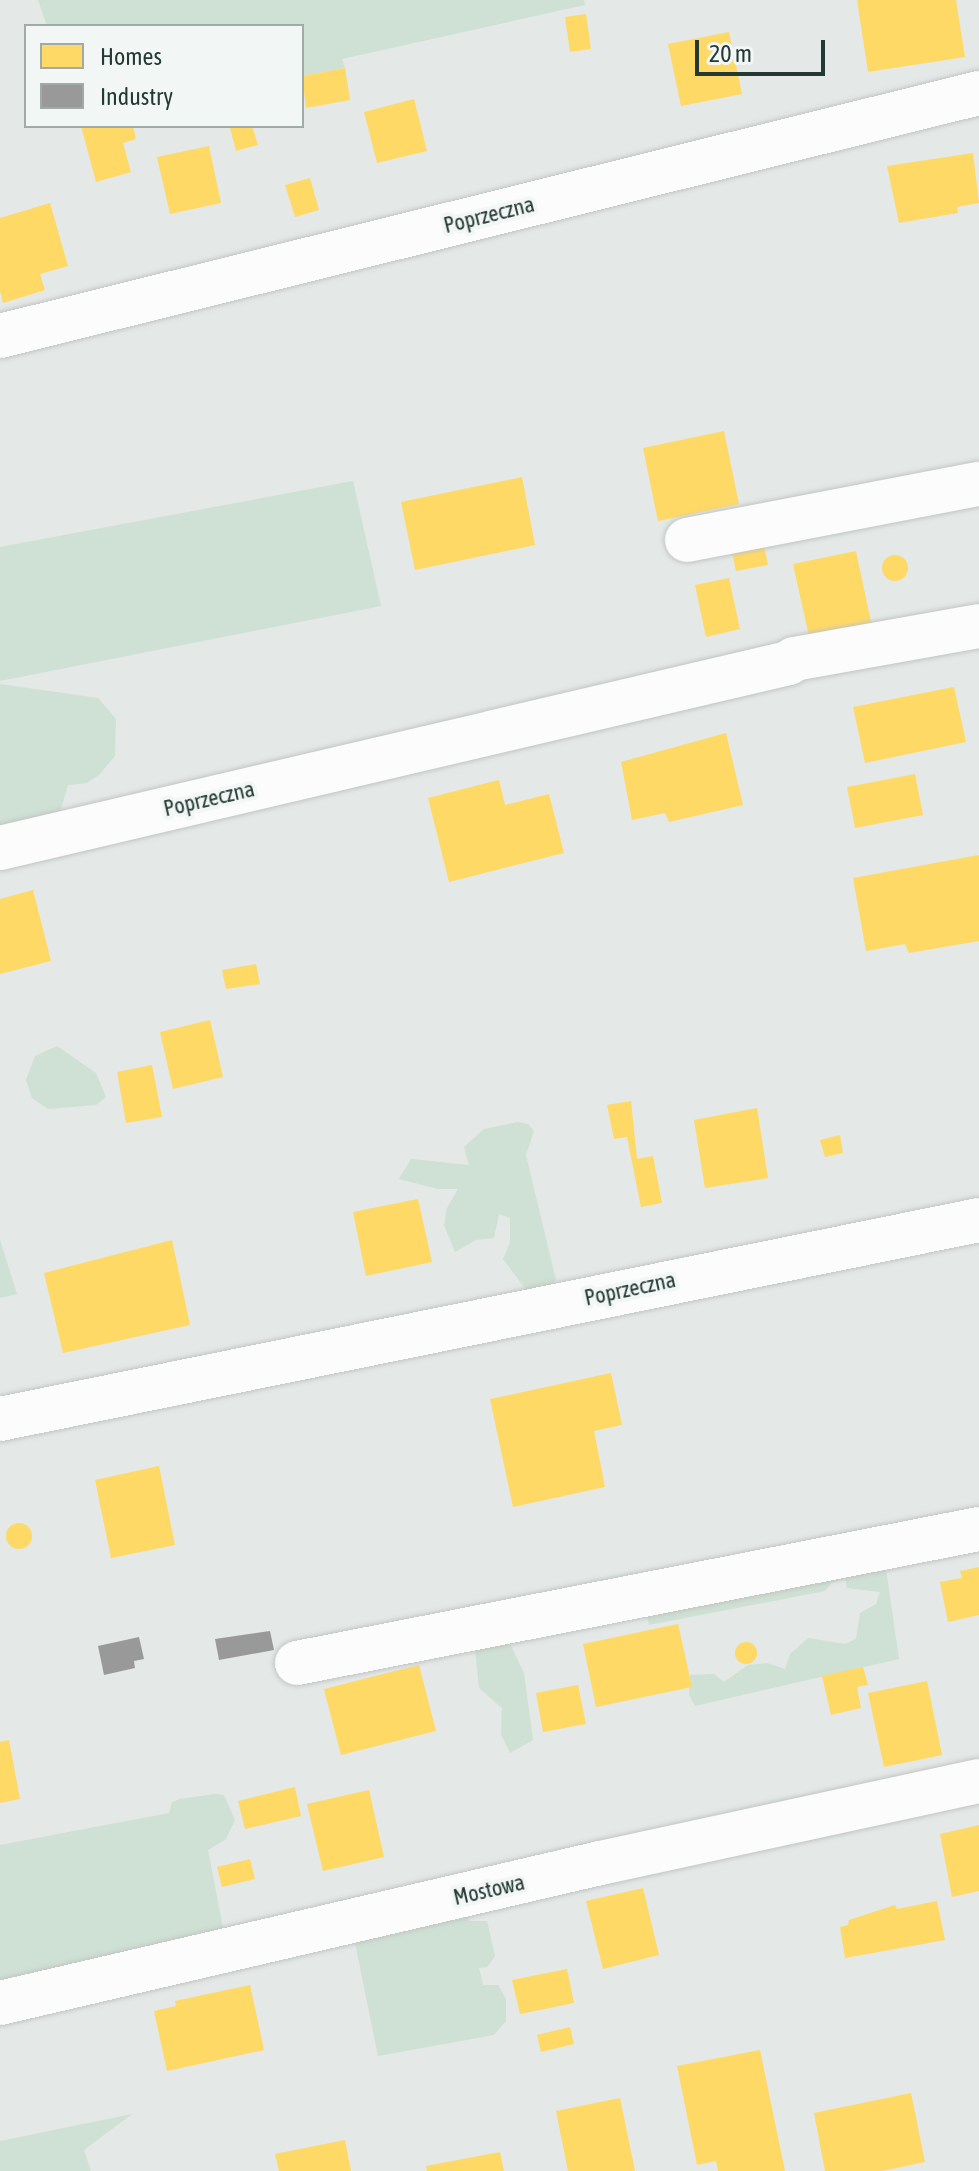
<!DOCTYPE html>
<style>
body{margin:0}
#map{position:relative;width:979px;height:2171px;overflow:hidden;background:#e4e8e6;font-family:"Asap Condensed",sans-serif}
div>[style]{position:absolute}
.green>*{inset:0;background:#cfe0d4}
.homes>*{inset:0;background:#ffd966}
.round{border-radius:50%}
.industry>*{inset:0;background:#999}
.roads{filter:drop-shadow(0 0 2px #c1c5c3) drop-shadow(0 0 2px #c1c5c3)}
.minor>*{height:44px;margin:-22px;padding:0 22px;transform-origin:22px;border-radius:22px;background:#fbfcfb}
span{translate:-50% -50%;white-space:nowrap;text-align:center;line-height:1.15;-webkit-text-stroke:8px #f2f7f5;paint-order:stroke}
.street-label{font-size:22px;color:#243934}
.legend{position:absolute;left:24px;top:24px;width:280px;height:104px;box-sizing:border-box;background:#f2f7f5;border:2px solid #a0aba8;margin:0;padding:10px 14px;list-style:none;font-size:24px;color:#243934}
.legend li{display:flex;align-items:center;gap:16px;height:40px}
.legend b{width:40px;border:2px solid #a0aba8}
.scale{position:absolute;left:695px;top:40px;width:130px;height:36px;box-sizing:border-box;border:4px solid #243934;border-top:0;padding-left:10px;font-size:24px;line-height:28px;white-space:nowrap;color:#243934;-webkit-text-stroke:6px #f2f7f5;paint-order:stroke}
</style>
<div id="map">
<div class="green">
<i style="clip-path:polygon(38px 0,584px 0,585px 5px,342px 59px,345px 68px,302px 76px,302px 26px,47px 26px)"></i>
<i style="clip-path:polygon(353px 481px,381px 606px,0 681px,0 547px)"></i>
<i style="clip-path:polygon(0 684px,98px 698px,116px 719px,115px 756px,99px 775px,87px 783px,68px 785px,61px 809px,44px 825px,0 836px)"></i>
<i style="clip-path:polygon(57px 1046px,96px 1073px,106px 1097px,96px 1105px,48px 1109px,32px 1098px,26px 1080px,35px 1056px)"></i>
<i style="clip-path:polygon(517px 1122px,528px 1124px,534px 1131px,526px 1155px,556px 1280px,547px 1289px,527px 1291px,503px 1259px,510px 1243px,510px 1218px,499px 1214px,494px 1238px,476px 1240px,455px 1252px,444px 1225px,447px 1208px,458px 1189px,438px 1189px,399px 1179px,411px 1159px,469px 1165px,464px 1147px,484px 1129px)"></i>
<i style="clip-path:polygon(0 1240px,17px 1294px,0 1298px)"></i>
<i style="clip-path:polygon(883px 1548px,899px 1659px,695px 1706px,689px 1695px,690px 1675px,714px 1674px,724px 1682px,748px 1665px,767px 1663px,785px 1669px,790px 1654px,808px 1638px,845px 1644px,856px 1639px,860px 1613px,876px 1604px,880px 1592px,847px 1588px,845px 1579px,832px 1582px,825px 1591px,649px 1625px,643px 1600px)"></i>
<i style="clip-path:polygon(509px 1642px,524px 1673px,533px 1740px,510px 1753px,501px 1734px,502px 1708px,479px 1688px,475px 1648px)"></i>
<i style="clip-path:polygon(214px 1794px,224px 1795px,235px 1820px,226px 1839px,208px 1850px,225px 1938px,0 1992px,0 1845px,169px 1813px,172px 1802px,180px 1799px)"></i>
<i style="clip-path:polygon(466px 1908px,469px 1921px,487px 1921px,495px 1956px,487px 1967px,479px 1968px,483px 1985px,498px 1985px,506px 1999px,506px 2021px,494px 2035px,378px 2056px,353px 1933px)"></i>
<i style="clip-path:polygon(132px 2114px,84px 2150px,91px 2171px,0 2171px,0 2141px)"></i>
</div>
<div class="homes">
<i style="clip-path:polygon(857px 0,956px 0,965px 57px,868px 72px)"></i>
<i style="clip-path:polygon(586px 14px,591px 49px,570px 52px,565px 17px)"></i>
<i style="clip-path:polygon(729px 32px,742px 94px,681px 106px,668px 44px)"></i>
<i style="clip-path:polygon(345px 68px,350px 100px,306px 108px,302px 76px)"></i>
<i style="clip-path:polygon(414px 99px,427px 151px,377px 163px,364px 112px)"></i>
<i style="clip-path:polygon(81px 126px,133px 126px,136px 139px,123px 143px,131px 172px,96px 182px)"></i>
<i style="clip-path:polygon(252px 126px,258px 145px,236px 151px,230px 128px)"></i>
<i style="clip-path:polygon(209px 146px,221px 203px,170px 214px,157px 157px)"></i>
<i style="clip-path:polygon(973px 153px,979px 203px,957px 207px,958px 213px,899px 223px,887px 166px)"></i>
<i style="clip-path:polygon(310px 178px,319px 210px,295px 217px,285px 185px)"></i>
<i style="clip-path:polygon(50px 203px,68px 266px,40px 274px,45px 290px,3px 303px,0 291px,0 218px)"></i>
<i style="clip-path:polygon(724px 431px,739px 504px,658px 521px,643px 448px)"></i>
<i style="clip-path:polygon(522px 477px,535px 545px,415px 570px,401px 502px)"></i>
<i style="clip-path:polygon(763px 540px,768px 565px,736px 571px,731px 547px)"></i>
<i style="clip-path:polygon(856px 551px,872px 627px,810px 641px,793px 564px)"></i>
<i class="round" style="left:882px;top:555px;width:26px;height:26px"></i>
<i style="clip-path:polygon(729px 578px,740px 629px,706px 637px,695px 585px)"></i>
<i style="clip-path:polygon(954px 687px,966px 742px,865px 763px,853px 707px)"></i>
<i style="clip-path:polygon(726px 733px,743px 805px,669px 822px,665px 813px,632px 820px,621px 762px)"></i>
<i style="clip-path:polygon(915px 774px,923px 815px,855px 828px,847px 787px)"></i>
<i style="clip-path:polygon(499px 780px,505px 805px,549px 794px,564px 853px,449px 882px,428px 798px)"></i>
<i style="clip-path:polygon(979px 855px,979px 941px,909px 953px,905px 944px,866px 951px,853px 878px)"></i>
<i style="clip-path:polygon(33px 890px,51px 961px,0 974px,0 899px)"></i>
<i style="clip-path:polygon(256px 964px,260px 984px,226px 989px,222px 970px)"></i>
<i style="clip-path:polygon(210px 1020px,223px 1077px,173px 1089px,160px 1032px)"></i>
<i style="clip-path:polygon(152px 1065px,162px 1117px,126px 1123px,117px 1072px)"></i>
<i style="clip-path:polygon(631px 1101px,637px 1159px,653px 1156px,662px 1203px,641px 1207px,627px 1137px,614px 1139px,607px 1105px)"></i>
<i style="clip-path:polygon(757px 1108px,768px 1178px,705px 1188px,694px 1120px)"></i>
<i style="clip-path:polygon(840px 1135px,843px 1153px,825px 1157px,820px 1140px)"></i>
<i style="clip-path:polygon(418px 1199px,432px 1262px,366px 1276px,353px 1212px)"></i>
<i style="clip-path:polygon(172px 1240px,190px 1325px,63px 1353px,44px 1273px)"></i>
<i style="clip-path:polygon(611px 1373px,622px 1425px,594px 1431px,605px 1487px,513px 1507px,490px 1399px)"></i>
<i style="clip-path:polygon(159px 1466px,175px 1545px,111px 1558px,95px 1480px)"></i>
<i class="round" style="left:6px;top:1523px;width:26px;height:26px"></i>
<i style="clip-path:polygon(979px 1567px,979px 1615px,948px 1622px,940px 1582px,962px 1578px,960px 1571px)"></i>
<i style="clip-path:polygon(678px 1624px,692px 1687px,596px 1707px,583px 1644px)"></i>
<i class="round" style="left:735px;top:1642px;width:22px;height:22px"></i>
<i style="clip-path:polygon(419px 1665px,436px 1731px,341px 1755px,324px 1689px)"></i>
<i style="clip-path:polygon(863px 1667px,868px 1685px,857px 1687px,861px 1708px,831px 1715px,822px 1676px)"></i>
<i style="clip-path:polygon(927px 1681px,942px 1755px,884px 1767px,868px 1693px)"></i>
<i style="clip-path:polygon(578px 1685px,586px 1724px,543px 1732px,536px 1693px)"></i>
<i style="clip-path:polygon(9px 1740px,20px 1799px,0 1803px,0 1742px)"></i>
<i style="clip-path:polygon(295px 1787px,301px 1816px,245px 1829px,238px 1801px)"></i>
<i style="clip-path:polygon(369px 1790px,384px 1857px,323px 1871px,307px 1804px)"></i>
<i style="clip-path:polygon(979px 1825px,979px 1891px,952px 1897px,940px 1834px)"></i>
<i style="clip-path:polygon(250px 1859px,255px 1879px,222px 1887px,217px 1867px)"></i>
<i style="clip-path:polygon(643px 1888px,659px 1955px,603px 1969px,586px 1901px)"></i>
<i style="clip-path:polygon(937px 1901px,945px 1940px,845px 1958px,840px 1927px,848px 1925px,849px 1920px,895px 1905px,897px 1909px)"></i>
<i style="clip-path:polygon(567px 1969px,574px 2003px,520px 2014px,512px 1980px)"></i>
<i style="clip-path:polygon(250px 1985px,264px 2050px,167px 2071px,154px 2011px,176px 2006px,175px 2001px)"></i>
<i style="clip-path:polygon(570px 2027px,574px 2044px,541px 2052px,537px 2035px)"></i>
<i style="clip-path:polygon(760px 2050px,785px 2171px,718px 2171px,716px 2161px,697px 2165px,677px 2066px)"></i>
<i style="clip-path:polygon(911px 2093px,925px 2162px,882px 2171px,825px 2171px,814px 2113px)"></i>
<i style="clip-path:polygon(620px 2098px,635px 2171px,568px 2171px,556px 2111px)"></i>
<i style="clip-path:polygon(345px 2140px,351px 2171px,279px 2171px,275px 2154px)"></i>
<i style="clip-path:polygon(500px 2152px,504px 2171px,427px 2171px,426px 2166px)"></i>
</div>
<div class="industry">
<i style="clip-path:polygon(270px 1631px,274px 1650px,219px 1660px,215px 1639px)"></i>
<i style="clip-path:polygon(139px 1637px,144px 1659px,134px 1661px,135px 1668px,104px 1675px,98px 1646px)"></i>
</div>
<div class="roads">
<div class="minor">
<i style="left:0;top:336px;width:1009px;rotate:-13.94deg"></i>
<i style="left:687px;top:540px;width:297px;rotate:-10.9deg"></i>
<i style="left:0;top:848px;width:810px;rotate:-13.2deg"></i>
<i style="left:789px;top:663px;width:6px;rotate:-39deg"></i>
<i style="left:794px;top:659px;width:188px;rotate:-10.1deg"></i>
<i style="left:0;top:1419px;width:999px;rotate:-11.49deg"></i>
<i style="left:297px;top:1663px;width:695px;rotate:-11.12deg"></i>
<i style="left:0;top:2003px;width:616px;rotate:-13.13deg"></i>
<i style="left:600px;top:1863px;width:388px;rotate:-12.2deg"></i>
</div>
</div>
<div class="street-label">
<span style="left:489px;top:215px;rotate:-14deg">Poprzeczna</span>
<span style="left:209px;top:799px;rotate:-13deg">Poprzeczna</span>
<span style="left:630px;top:1289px;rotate:-12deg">Poprzeczna</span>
<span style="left:489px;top:1890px;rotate:-13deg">Mostowa</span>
</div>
<ul class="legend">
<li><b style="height:22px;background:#ffd966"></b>Homes</li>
<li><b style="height:22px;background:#999"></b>Industry</li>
</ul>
<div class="scale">20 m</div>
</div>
